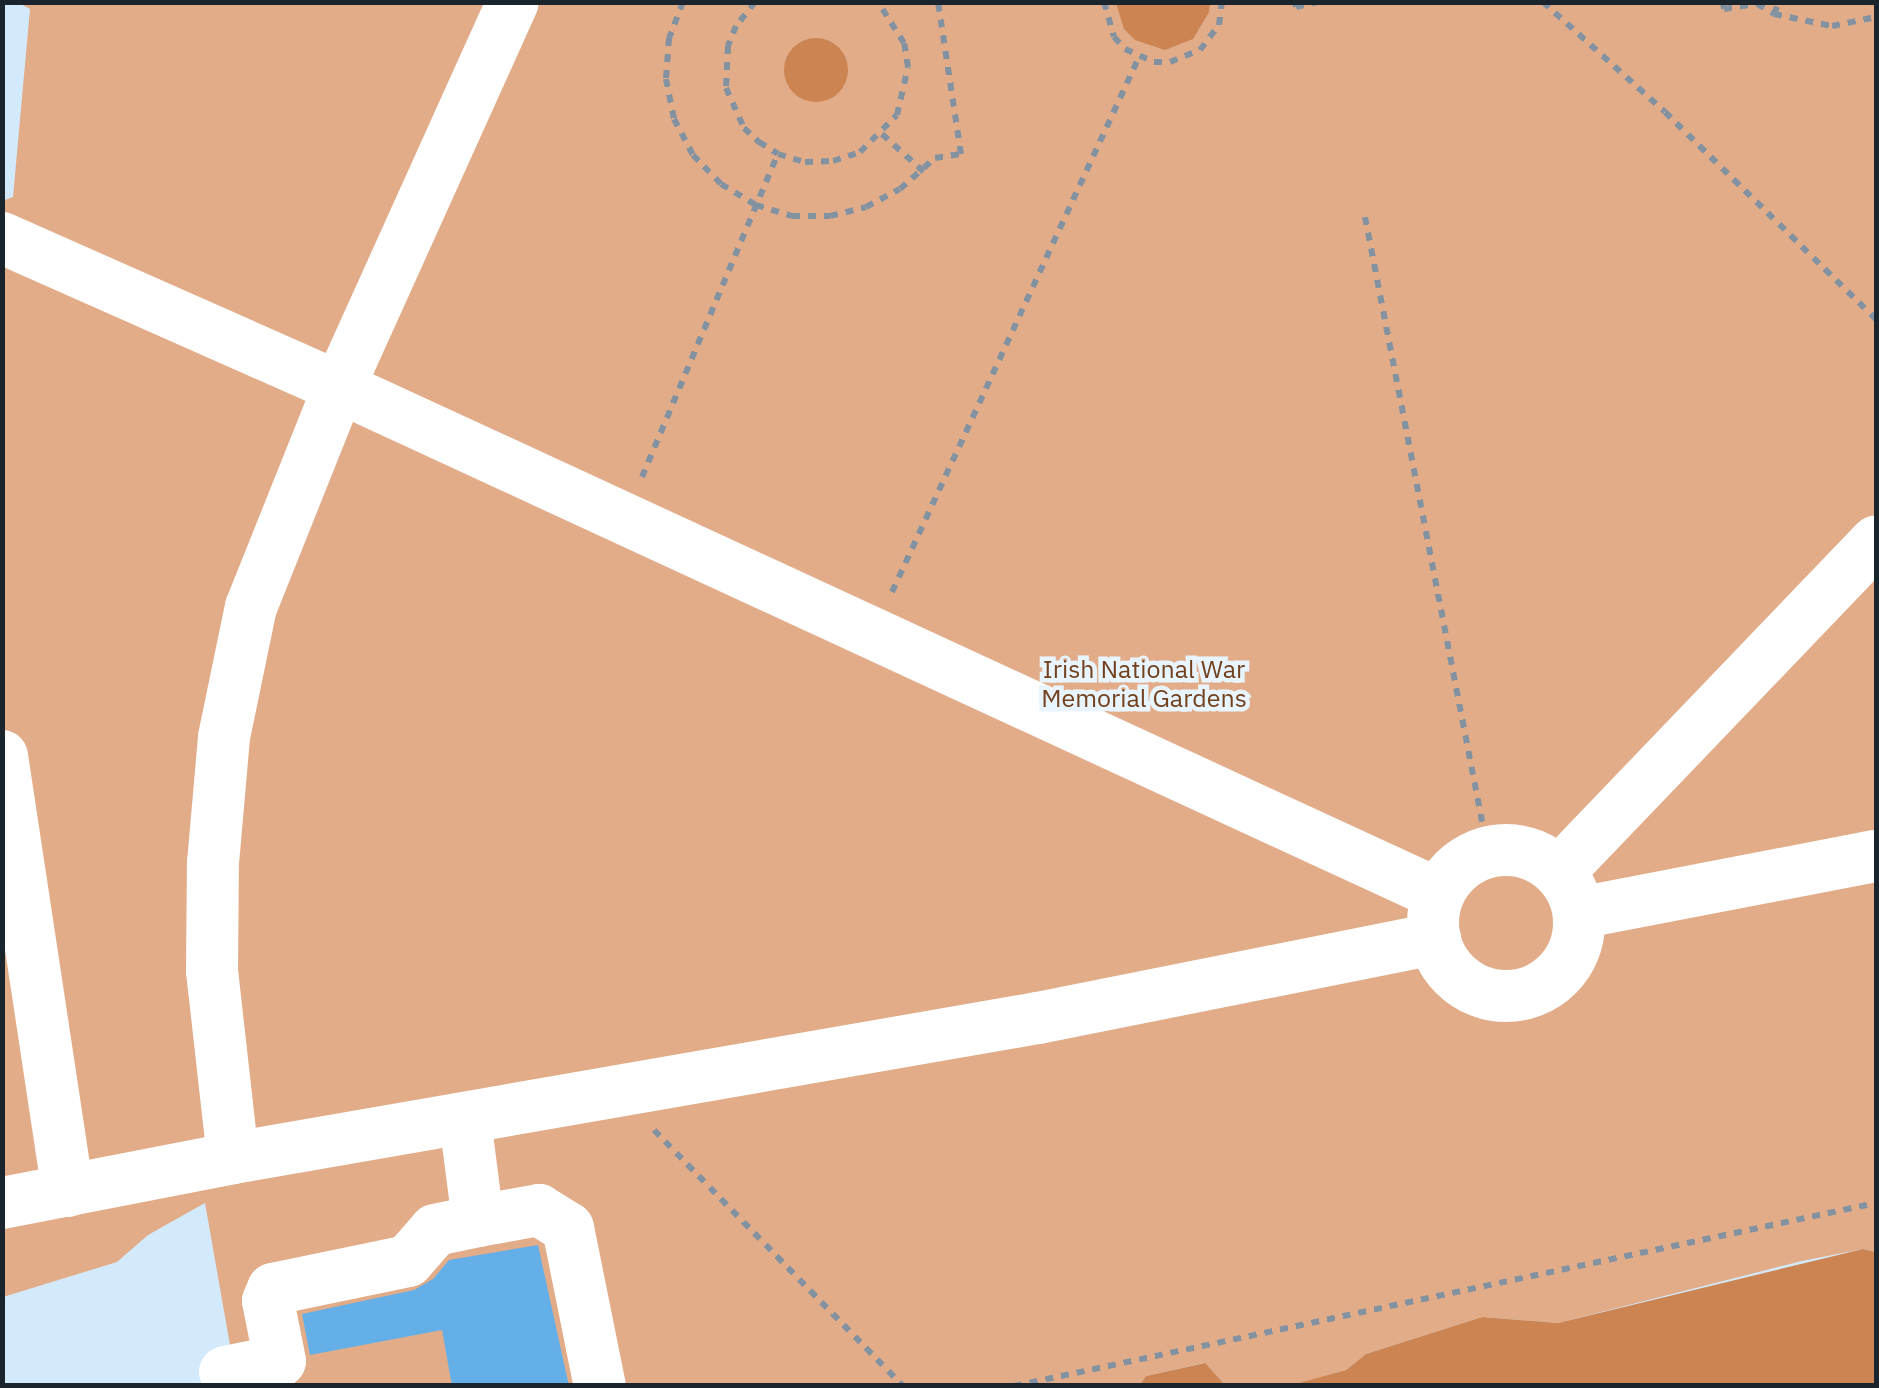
<!DOCTYPE html>
<style>
body{margin:0}
#map{position:relative;width:1879px;height:1388px;overflow:hidden;background:#d3e9fc;font-family:"IBM Plex Sans",sans-serif}
div>[style]{position:absolute}
.green>*{inset:0;background:#e2ac89}
.water>*{inset:0;background:#cc8452}
.round{border-radius:50%}
.building>*{inset:0;background:#65afe8}
.path>*{height:6px;margin-top:-3px;transform-origin:0;background:repeating-linear-gradient(90deg,#8292a1 0 8px,transparent 0 16px)}
.minor>*{height:52px;margin:-26px;padding:0 26px;transform-origin:26px;border-radius:26px;background:#fff}
.minor>.ring{margin:-26px;padding:0;box-sizing:content-box;background:none;border:52px solid #fff;border-radius:50%}
span{translate:-50% -50%;white-space:nowrap;text-align:center;line-height:1.15;-webkit-text-stroke:9px #e9f5fe;paint-order:stroke}
.park-label{font-size:25px;color:#73411d}
.frame{position:absolute;inset:0;border:5px solid #1a242d;pointer-events:none}
</style>
<div id="map">
<div class="green">
<i style="clip-path:polygon(19px 3px,1876px 3px,1876px 1252px,1863px 1249px,1802px 1261px,1558px 1323px,1482px 1317px,1366px 1354px,1346px 1370px,1292px 1386px,1225px 1385px,1204px 1363px,1146px 1376px,1140px 1386px,237px 1385px,205px 1203px,148px 1235px,117px 1262px,3px 1297px,2px 201px,13px 197px,30px 9px)"></i>
</div>
<div class="water">
<i style="clip-path:polygon(1116px 3px,1210px 3px,1209px 12px,1193px 39px,1165px 50px,1135px 40px,1124px 29px)"></i>
<i class="round" style="left:784px;top:38px;width:64px;height:64px"></i>
<i style="clip-path:polygon(1863px 1249px,1876px 1252px,1876px 1385px,1292px 1385px,1346px 1370px,1366px 1354px,1482px 1317px,1558px 1323px)"></i>
<i style="clip-path:polygon(1205px 1363px,1225px 1385px,1140px 1385px,1146px 1376px)"></i>
</div>
<div class="building">
<i style="clip-path:polygon(538px 1245px,569px 1386px,452px 1386px,442px 1330px,310px 1355px,302px 1314px,414px 1290px,433px 1279px,449px 1260px)"></i>
</div>
<div class="path">
<i style="left:683px;top:2px;width:39px;rotate:111deg"></i>
<i style="left:669px;top:38px;width:41px;rotate:94.2deg"></i>
<i style="left:666px;top:79px;width:41px;rotate:78.7deg"></i>
<i style="left:674px;top:119px;width:41px;rotate:62.2deg"></i>
<i style="left:693px;top:155px;width:40px;rotate:46deg"></i>
<i style="left:721px;top:184px;width:41px;rotate:31deg"></i>
<i style="left:756px;top:205px;width:38px;rotate:17deg"></i>
<i style="left:792px;top:216px;width:38px"></i>
<i style="left:830px;top:216px;width:37px;rotate:-14deg"></i>
<i style="left:866px;top:207px;width:38px;rotate:-28deg"></i>
<i style="left:900px;top:189px;width:47px;rotate:-41.5deg"></i>
<i style="left:935px;top:158px;width:26px;rotate:-9deg"></i>
<i style="left:961px;top:154px;width:154px;rotate:-98.6deg"></i>
<i style="left:755px;top:2px;width:31px;rotate:128deg"></i>
<i style="left:736px;top:26px;width:22px;rotate:112deg"></i>
<i style="left:728px;top:46px;width:42px;rotate:92.7deg"></i>
<i style="left:726px;top:88px;width:44px;rotate:65.8deg"></i>
<i style="left:744px;top:128px;width:21px;rotate:43deg"></i>
<i style="left:759px;top:142px;width:22px;rotate:32deg"></i>
<i style="left:778px;top:154px;width:28px;rotate:17deg"></i>
<i style="left:805px;top:162px;width:28px;rotate:-2deg"></i>
<i style="left:833px;top:161px;width:28px;rotate:-18deg"></i>
<i style="left:860px;top:152px;width:52px;rotate:-45deg"></i>
<i style="left:897px;top:115px;width:49px;rotate:-77.1deg"></i>
<i style="left:908px;top:67px;width:24px;rotate:-99deg"></i>
<i style="left:904px;top:43px;width:49px;rotate:-122.4deg"></i>
<i style="left:1104px;top:2px;width:36px;rotate:74deg"></i>
<i style="left:1114px;top:37px;width:16px;rotate:47deg"></i>
<i style="left:1125px;top:49px;width:32px;rotate:24deg"></i>
<i style="left:1154px;top:62px;width:16px"></i>
<i style="left:1170px;top:62px;width:32px;rotate:-22deg"></i>
<i style="left:1200px;top:50px;width:31px;rotate:-53deg"></i>
<i style="left:1219px;top:25px;width:23px;rotate:-83deg"></i>
<i style="left:1295px;top:2px;width:5px;rotate:79deg"></i>
<i style="left:1296px;top:7px;width:23px;rotate:-13deg"></i>
<i style="left:1488px;top:2px;width:2px"></i>
<i style="left:1543px;top:2px;width:164px;rotate:42deg"></i>
<i style="left:1665px;top:112px;width:296px;rotate:44.5deg"></i>
<i style="left:1723px;top:2px;width:7px;rotate:82deg"></i>
<i style="left:1724px;top:9px;width:33px;rotate:-9deg"></i>
<i style="left:1757px;top:4px;width:20px;rotate:30deg"></i>
<i style="left:1774px;top:14px;width:59px;rotate:11.7deg"></i>
<i style="left:1832px;top:26px;width:45px;rotate:-11.6deg"></i>
<i style="left:1774px;top:14px;width:13px;rotate:-67deg"></i>
<i style="left:882px;top:134px;width:57px;rotate:42.1deg"></i>
<i style="left:1365px;top:217px;width:647px;rotate:79.04deg"></i>
<i style="left:642px;top:477px;width:350px;rotate:-67.2deg"></i>
<i style="left:892px;top:592px;width:589px;rotate:-65.22deg"></i>
<i style="left:654px;top:1130px;width:357px;rotate:45.8deg"></i>
<i style="left:1014px;top:1386px;width:881px;rotate:-11.99deg"></i>
</div>
<div class="minor">
<i style="left:2px;top:238px;width:368px;rotate:23.9deg"></i>
<i style="left:339px;top:387px;width:422px;rotate:-65.7deg"></i>
<i style="left:2px;top:756px;width:440px;rotate:81.4deg"></i>
<i class="ring" style="left:1433px;top:850px;width:94px;height:94px"></i>
<i style="left:1559px;top:872px;width:458px;rotate:-46.2deg"></i>
<i style="left:1579px;top:913px;width:302px;rotate:-10.9deg"></i>
<i style="left:233px;top:1158px;width:188px;rotate:-96.4deg"></i>
<i style="left:212px;top:971px;width:108px;rotate:-89.5deg"></i>
<i style="left:213px;top:863px;width:126px;rotate:-85deg"></i>
<i style="left:224px;top:737px;width:133px;rotate:-78.3deg"></i>
<i style="left:251px;top:607px;width:237px;rotate:-68.2deg"></i>
<i style="left:339px;top:387px;width:1210px;rotate:24.77deg"></i>
<i style="left:2px;top:1203px;width:235px;rotate:-11deg"></i>
<i style="left:233px;top:1158px;width:817px;rotate:-9.87deg"></i>
<i style="left:1038px;top:1018px;width:405px;rotate:-11.3deg"></i>
<i style="left:478px;top:1221px;width:62px;rotate:-10.2deg"></i>
<i style="left:539px;top:1210px;width:34px;rotate:32deg"></i>
<i style="left:568px;top:1228px;width:161px;rotate:78.6deg"></i>
<i style="left:225px;top:1372px;width:56px;rotate:-11.3deg"></i>
<i style="left:280px;top:1361px;width:61px;rotate:-101.3deg"></i>
<i style="left:268px;top:1301px;width:13px;rotate:-67deg"></i>
<i style="left:273px;top:1289px;width:138px;rotate:-11.7deg"></i>
<i style="left:408px;top:1261px;width:41px;rotate:-48.9deg"></i>
<i style="left:435px;top:1230px;width:44px;rotate:-11.8deg"></i>
<i style="left:478px;top:1221px;width:103px;rotate:-97.3deg"></i>
</div>
<div class="park-label">
<span style="left:1144px;top:684px">Irish National War<br>Memorial Gardens</span>
</div>
<div class="frame"></div>
</div>
